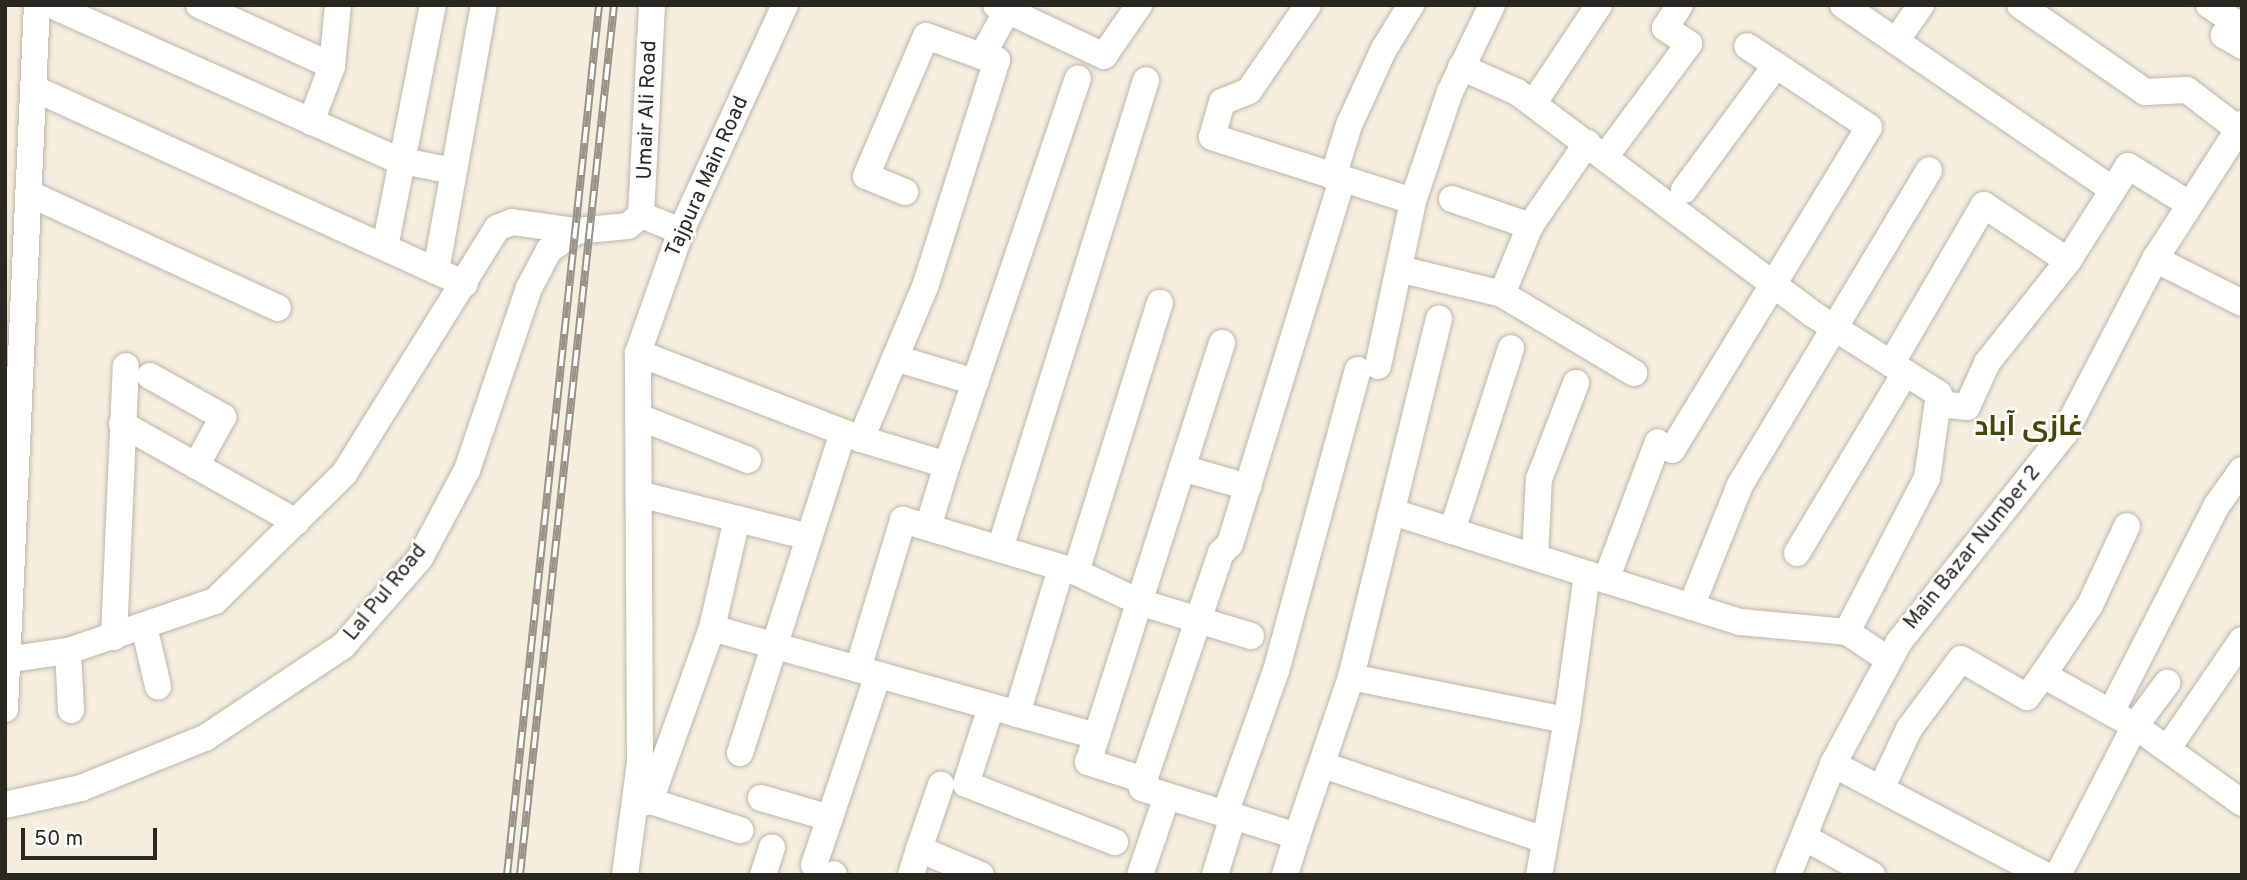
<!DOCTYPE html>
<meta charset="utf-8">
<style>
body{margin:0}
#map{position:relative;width:2247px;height:880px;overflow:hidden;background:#f5edde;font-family:Overpass,Cairo,sans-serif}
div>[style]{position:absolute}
.roads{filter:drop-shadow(0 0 2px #beb6a8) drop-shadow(0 0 2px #beb6a8)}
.minor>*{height:26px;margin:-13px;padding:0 13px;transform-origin:13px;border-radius:13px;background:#fff}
.rail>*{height:8px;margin-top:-4px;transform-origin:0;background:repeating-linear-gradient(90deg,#fff 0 16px,#999388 0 32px);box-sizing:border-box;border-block:2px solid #999388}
span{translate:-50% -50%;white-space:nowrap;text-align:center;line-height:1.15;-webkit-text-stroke:5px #fff;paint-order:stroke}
.street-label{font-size:21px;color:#2b2822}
.district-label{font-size:28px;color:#474605;font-weight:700}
.frame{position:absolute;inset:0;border:7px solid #2b2822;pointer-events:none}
.scale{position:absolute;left:21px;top:828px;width:136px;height:32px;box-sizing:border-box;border:4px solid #2b2822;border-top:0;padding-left:9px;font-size:21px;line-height:24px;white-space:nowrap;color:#2b2822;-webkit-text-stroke:5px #fff;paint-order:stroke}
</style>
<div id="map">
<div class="roads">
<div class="minor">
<i style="left:51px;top:5px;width:380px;rotate:24.1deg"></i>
<i style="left:398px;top:160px;width:56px;rotate:11.3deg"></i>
<i style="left:199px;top:5px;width:146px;rotate:24.6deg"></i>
<i style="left:996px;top:5px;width:119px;rotate:25.3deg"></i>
<i style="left:1104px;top:56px;width:62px;rotate:-55.5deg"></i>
<i style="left:1308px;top:5px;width:104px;rotate:124.5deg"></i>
<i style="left:1249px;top:91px;width:29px;rotate:158deg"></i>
<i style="left:1222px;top:102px;width:36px;rotate:106deg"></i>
<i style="left:1212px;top:137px;width:211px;rotate:17.7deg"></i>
<i style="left:1843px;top:5px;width:327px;rotate:34.4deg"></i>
<i style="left:2020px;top:5px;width:152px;rotate:34.8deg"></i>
<i style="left:2145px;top:92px;width:42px;rotate:-2.7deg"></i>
<i style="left:2187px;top:90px;width:64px;rotate:37.4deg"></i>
<i style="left:2209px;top:5px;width:29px;rotate:34deg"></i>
<i style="left:2233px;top:21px;width:17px;rotate:123deg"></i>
<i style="left:2224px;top:35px;width:21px;rotate:31deg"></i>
<i style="left:1896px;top:41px;width:44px;rotate:-55.2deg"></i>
<i style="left:1461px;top:67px;width:61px;rotate:24.1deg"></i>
<i style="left:1517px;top:92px;width:368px;rotate:36.9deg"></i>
<i style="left:1811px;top:313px;width:151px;rotate:32.3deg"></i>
<i style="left:1939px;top:394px;width:85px;rotate:98.1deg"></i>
<i style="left:1927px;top:478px;width:174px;rotate:117.5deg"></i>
<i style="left:1847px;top:632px;width:50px;rotate:33.7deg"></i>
<i style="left:33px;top:88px;width:474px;rotate:24.4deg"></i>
<i style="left:1533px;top:104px;width:119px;rotate:-56.3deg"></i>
<i style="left:311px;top:122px;width:60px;rotate:-69.4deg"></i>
<i style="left:332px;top:66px;width:61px;rotate:-84.4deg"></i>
<i style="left:1605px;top:157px;width:141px;rotate:-53.4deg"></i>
<i style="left:1689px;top:44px;width:29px;rotate:-146deg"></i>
<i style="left:1665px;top:28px;width:27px;rotate:-57deg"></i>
<i style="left:1333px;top:177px;width:54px;rotate:-72.9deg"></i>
<i style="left:1349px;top:125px;width:84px;rotate:-65.3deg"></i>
<i style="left:1384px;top:49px;width:52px;rotate:-58.5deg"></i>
<i style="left:1684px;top:190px;width:155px;rotate:-53.6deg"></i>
<i style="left:905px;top:192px;width:42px;rotate:-157.7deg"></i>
<i style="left:866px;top:176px;width:152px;rotate:-66.8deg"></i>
<i style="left:926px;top:36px;width:59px;rotate:19.7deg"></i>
<i style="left:28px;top:193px;width:275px;rotate:24.7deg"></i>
<i style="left:1452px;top:199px;width:83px;rotate:19.1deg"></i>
<i style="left:641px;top:215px;width:210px;rotate:-87deg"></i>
<i style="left:385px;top:247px;width:247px;rotate:-78.8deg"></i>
<i style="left:2155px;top:259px;width:97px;rotate:26.8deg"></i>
<i style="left:2068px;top:261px;width:112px;rotate:-57.7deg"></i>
<i style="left:2128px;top:166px;width:72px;rotate:31.9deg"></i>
<i style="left:1399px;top:269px;width:106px;rotate:13.6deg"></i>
<i style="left:1502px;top:294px;width:154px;rotate:30.9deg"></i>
<i style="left:436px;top:271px;width:270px;rotate:-79.8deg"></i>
<i style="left:1502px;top:294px;width:74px;rotate:-67.6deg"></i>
<i style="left:1530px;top:226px;width:101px;rotate:-55.5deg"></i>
<i style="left:1222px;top:343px;width:440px;rotate:107.7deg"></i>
<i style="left:1088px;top:762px;width:59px;rotate:17.8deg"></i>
<i style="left:1144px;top:780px;width:8px;rotate:104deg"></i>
<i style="left:1142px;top:788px;width:87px;rotate:17.4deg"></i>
<i style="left:638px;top:353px;width:239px;rotate:21.1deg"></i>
<i style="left:861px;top:439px;width:90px;rotate:16.8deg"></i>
<i style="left:947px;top:465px;width:65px;rotate:107deg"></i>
<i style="left:895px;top:358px;width:84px;rotate:16.7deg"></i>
<i style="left:1891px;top:364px;width:184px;rotate:-59.7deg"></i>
<i style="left:1984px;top:205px;width:101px;rotate:33.7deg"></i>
<i style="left:2068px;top:261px;width:130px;rotate:128.5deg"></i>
<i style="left:1987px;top:363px;width:48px;rotate:114.4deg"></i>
<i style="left:1967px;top:407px;width:29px;rotate:-174deg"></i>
<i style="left:1378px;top:366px;width:169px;rotate:-78deg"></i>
<i style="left:1413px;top:201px;width:115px;rotate:-71.3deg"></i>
<i style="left:1450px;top:92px;width:97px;rotate:-64.2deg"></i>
<i style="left:150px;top:376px;width:84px;rotate:29.3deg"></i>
<i style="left:223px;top:417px;width:56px;rotate:118.9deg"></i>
<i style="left:639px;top:417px;width:117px;rotate:21.5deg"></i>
<i style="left:122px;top:424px;width:200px;rotate:29.4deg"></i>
<i style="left:861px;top:439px;width:165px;rotate:-67.2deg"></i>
<i style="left:925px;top:287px;width:238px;rotate:-72.4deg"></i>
<i style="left:997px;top:60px;width:16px;rotate:-165deg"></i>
<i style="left:982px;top:56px;width:58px;rotate:-61.2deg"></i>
<i style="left:1672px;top:450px;width:378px;rotate:-58.6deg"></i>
<i style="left:1869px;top:127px;width:146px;rotate:-146.4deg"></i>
<i style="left:947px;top:465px;width:408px;rotate:-71.3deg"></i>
<i style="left:1182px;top:468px;width:69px;rotate:16.1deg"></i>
<i style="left:639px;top:494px;width:175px;rotate:14.2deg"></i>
<i style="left:1393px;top:512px;width:204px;rotate:17.7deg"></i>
<i style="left:1452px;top:531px;width:192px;rotate:-72.1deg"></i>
<i style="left:1000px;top:549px;width:491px;rotate:-72.7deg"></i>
<i style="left:1797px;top:553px;width:210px;rotate:-59deg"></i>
<i style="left:1535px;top:557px;width:78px;rotate:-87.1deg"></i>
<i style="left:1539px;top:479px;width:103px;rotate:-68.9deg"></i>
<i style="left:1076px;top:572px;width:282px;rotate:-72.7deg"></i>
<i style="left:1606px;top:580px;width:147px;rotate:-69.4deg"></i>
<i style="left:1691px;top:607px;width:131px;rotate:-68.1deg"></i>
<i style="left:1740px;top:485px;width:367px;rotate:-59deg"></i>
<i style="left:144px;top:626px;width:62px;rotate:76.9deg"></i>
<i style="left:712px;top:628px;width:112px;rotate:-77.1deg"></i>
<i style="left:114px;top:637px;width:271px;rotate:-87.5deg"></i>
<i style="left:68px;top:651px;width:59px;rotate:87.1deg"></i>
<i style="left:5px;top:660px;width:64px;rotate:-8.1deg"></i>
<i style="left:68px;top:651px;width:155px;rotate:-18.8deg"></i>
<i style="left:215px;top:601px;width:181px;rotate:-44.6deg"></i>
<i style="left:344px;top:474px;width:290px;rotate:-58.1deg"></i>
<i style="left:497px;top:228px;width:16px;rotate:-22deg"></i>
<i style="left:512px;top:222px;width:65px;rotate:8deg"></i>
<i style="left:858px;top:669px;width:156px;rotate:-73.2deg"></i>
<i style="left:903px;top:520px;width:181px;rotate:16.7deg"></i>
<i style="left:1076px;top:572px;width:70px;rotate:25.5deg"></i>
<i style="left:1139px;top:602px;width:117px;rotate:16.9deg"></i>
<i style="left:2043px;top:675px;width:84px;rotate:-56.1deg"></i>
<i style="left:2090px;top:605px;width:87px;rotate:-64.9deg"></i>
<i style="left:1351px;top:677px;width:220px;rotate:11.3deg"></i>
<i style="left:1567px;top:720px;width:158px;rotate:100.2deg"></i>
<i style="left:991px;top:707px;width:81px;rotate:108deg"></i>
<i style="left:966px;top:784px;width:160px;rotate:21.3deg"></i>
<i style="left:5px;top:709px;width:705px;rotate:-87.4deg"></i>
<i style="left:2111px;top:712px;width:233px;rotate:-62.9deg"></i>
<i style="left:2217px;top:505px;width:43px;rotate:-54.5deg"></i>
<i style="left:1017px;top:714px;width:152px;rotate:-73.2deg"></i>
<i style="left:1567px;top:720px;width:147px;rotate:-82.2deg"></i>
<i style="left:1587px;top:574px;width:160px;rotate:17.4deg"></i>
<i style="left:1740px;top:622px;width:107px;rotate:5.3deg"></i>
<i style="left:2168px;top:748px;width:131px;rotate:-55.6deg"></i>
<i style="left:740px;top:753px;width:337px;rotate:-72.2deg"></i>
<i style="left:1833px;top:764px;width:238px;rotate:27.7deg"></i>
<i style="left:1323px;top:765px;width:234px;rotate:18.7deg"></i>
<i style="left:1144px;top:780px;width:240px;rotate:-71.3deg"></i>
<i style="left:1221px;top:553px;width:13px;rotate:-45deg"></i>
<i style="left:1230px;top:544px;width:381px;rotate:-72.9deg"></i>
<i style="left:1881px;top:789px;width:66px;rotate:-65deg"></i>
<i style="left:1909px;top:729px;width:87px;rotate:-53.4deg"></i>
<i style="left:1961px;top:659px;width:76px;rotate:29.9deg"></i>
<i style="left:2027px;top:697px;width:27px;rotate:-54deg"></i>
<i style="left:2043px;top:675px;width:105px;rotate:29deg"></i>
<i style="left:2135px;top:726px;width:132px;rotate:35.7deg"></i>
<i style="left:761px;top:798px;width:72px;rotate:16.2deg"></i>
<i style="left:650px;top:801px;width:95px;rotate:17.9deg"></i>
<i style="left:5px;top:805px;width:78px;rotate:-12.6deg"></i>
<i style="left:81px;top:788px;width:134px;rotate:-22deg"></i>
<i style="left:205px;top:738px;width:166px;rotate:-33.7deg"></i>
<i style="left:343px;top:646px;width:117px;rotate:-48.8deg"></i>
<i style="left:420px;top:558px;width:100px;rotate:-61.9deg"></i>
<i style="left:467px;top:470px;width:192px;rotate:-71.2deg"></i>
<i style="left:529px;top:288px;width:43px;rotate:-62.2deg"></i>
<i style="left:549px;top:250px;width:33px;rotate:-35deg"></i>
<i style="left:576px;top:231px;width:52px;rotate:-5.5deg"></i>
<i style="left:628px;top:226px;width:17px;rotate:-40deg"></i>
<i style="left:641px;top:215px;width:43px;rotate:21.8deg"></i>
<i style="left:636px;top:805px;width:15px;rotate:-16deg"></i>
<i style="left:650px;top:801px;width:184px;rotate:-70.3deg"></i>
<i style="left:712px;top:628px;width:399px;rotate:15.7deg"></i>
<i style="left:1233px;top:816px;width:67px;rotate:17.4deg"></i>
<i style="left:1297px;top:836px;width:41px;rotate:107.1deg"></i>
<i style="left:1297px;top:836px;width:168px;rotate:-71.2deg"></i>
<i style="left:1351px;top:677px;width:369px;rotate:-76.2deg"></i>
<i style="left:1804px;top:837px;width:78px;rotate:29.2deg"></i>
<i style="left:918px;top:852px;width:71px;rotate:-71.1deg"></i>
<i style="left:814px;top:865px;width:200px;rotate:-71.4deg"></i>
<i style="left:625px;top:875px;width:114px;rotate:-82.4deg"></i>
<i style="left:640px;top:762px;width:409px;rotate:-90.3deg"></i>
<i style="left:638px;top:353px;width:129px;rotate:-70.6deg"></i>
<i style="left:681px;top:231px;width:249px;rotate:-65.3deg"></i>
<i style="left:763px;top:875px;width:29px;rotate:-72deg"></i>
<i style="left:833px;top:875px;width:1px;rotate:-45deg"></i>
<i style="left:911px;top:875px;width:27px;rotate:-73deg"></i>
<i style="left:919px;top:849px;width:67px;rotate:22.8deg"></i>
<i style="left:1140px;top:875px;width:83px;rotate:-71.1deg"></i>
<i style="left:1215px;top:875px;width:62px;rotate:-73deg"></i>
<i style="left:1233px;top:816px;width:8px;rotate:-166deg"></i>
<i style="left:1225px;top:814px;width:152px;rotate:-70.4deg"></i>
<i style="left:1276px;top:671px;width:312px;rotate:-74.8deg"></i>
<i style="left:1788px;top:875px;width:120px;rotate:-67.9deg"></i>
<i style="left:1833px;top:764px;width:139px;rotate:-61.6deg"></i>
<i style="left:1899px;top:642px;width:265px;rotate:-51.6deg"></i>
<i style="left:2064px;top:434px;width:197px;rotate:-62.5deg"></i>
<i style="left:2155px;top:259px;width:161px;rotate:-57.2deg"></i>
<i style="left:2058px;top:875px;width:168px;rotate:-62.7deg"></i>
<i style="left:2135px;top:726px;width:54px;rotate:-53.3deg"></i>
</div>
</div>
<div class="rail">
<i style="left:507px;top:875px;width:875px;rotate:-83.96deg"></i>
<i style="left:520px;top:875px;width:875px;rotate:-83.83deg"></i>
</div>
<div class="street-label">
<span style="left:648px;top:110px;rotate:-88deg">Umair Ali Road</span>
<span style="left:708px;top:177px;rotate:-66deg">Tajpura Main Road</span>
<span style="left:1973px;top:548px;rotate:-51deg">Main Bazar Number 2</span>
<span style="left:386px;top:593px;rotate:-51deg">Lal Pul Road</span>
</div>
<div class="district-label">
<span style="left:2029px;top:428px">غازى آباد</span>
</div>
<div class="frame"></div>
<div class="scale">50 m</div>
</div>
